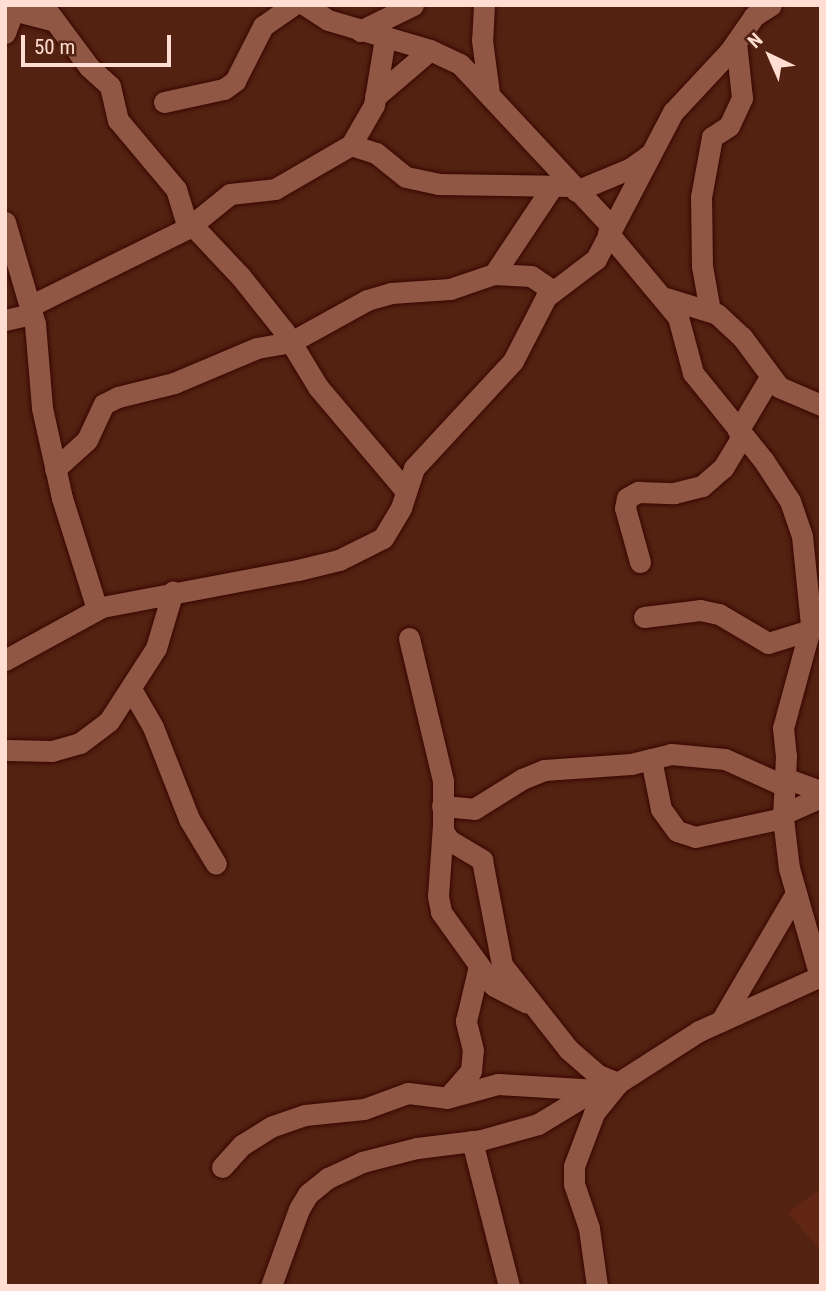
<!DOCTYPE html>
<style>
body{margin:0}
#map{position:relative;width:826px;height:1291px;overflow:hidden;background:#542211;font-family:"Roboto Condensed",sans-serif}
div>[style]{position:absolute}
.built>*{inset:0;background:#622714}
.roads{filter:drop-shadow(0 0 2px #380600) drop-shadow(0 0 2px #380600)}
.minor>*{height:21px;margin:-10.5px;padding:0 10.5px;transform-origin:10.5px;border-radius:10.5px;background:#905745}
span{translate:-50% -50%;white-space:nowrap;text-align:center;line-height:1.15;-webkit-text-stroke:5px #542211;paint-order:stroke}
.frame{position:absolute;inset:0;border:7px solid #ffddd2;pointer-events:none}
.north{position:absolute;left:735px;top:21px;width:70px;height:70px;-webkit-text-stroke:5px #542211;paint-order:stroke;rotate:316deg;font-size:19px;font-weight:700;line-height:28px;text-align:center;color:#ffddd2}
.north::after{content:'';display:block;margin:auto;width:24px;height:32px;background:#ffddd2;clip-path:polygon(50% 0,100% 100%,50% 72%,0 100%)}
.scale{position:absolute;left:21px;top:35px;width:150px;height:32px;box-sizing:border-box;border:4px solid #ffddd2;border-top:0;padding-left:9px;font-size:21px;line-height:24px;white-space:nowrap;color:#ffddd2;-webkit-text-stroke:5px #542211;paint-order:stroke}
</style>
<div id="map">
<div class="built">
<i style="clip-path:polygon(821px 1188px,821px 1251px,788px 1213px)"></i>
</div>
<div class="roads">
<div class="minor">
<i style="left:43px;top:5px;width:77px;rotate:53.4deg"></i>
<i style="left:89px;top:67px;width:28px;rotate:42deg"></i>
<i style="left:110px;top:86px;width:35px;rotate:77deg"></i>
<i style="left:118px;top:120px;width:90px;rotate:50deg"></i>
<i style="left:176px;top:189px;width:41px;rotate:72.9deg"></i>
<i style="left:305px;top:5px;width:27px;rotate:33deg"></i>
<i style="left:328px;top:20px;width:106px;rotate:16.4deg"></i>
<i style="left:430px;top:50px;width:33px;rotate:25deg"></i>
<i style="left:460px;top:64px;width:223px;rotate:47deg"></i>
<i style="left:484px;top:5px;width:35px;rotate:93deg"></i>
<i style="left:482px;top:40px;width:53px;rotate:82.5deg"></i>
<i style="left:13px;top:10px;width:43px;rotate:14.7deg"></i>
<i style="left:360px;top:31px;width:59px;rotate:-26.1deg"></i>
<i style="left:5px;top:33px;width:30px;rotate:-70deg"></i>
<i style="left:375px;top:97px;width:72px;rotate:-40.5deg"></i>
<i style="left:164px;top:102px;width:61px;rotate:-12.2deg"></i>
<i style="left:224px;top:89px;width:14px;rotate:-36deg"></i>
<i style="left:235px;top:81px;width:62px;rotate:-63deg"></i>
<i style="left:263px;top:26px;width:37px;rotate:-35deg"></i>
<i style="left:351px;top:145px;width:46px;rotate:-60.1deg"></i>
<i style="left:374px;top:105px;width:68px;rotate:-80.7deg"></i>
<i style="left:576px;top:191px;width:60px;rotate:-22.7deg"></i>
<i style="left:631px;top:168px;width:24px;rotate:-36deg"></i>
<i style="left:5px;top:222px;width:106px;rotate:73.6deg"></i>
<i style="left:35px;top:324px;width:84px;rotate:85.2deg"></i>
<i style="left:42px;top:408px;width:92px;rotate:77.5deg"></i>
<i style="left:62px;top:498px;width:116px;rotate:72.5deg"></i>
<i style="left:193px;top:226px;width:70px;rotate:46.7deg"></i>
<i style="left:241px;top:277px;width:69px;rotate:51.5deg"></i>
<i style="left:284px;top:331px;width:66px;rotate:58.7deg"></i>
<i style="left:318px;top:387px;width:135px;rotate:49.8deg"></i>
<i style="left:608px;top:233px;width:109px;rotate:50.2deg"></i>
<i style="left:678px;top:317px;width:58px;rotate:75deg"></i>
<i style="left:693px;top:373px;width:113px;rotate:51.1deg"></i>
<i style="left:764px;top:461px;width:48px;rotate:57deg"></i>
<i style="left:790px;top:501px;width:37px;rotate:71deg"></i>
<i style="left:802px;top:536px;width:89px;rotate:84.2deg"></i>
<i style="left:811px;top:625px;width:107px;rotate:105.2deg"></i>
<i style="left:783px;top:728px;width:28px;rotate:84deg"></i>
<i style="left:786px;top:756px;width:62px;rotate:92.8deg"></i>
<i style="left:783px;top:818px;width:50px;rotate:83.2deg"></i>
<i style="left:789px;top:868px;width:113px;rotate:74.1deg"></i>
<i style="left:494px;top:274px;width:37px;rotate:3deg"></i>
<i style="left:531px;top:276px;width:25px;rotate:34deg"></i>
<i style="left:666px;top:298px;width:53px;rotate:17.4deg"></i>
<i style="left:717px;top:314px;width:34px;rotate:43deg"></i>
<i style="left:742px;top:337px;width:62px;rotate:53.5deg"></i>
<i style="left:779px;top:387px;width:46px;rotate:23.2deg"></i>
<i style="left:30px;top:306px;width:176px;rotate:-26.3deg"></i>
<i style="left:188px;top:228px;width:54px;rotate:-39deg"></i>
<i style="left:230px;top:194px;width:45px;rotate:-6.3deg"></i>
<i style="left:275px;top:189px;width:88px;rotate:-30.1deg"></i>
<i style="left:351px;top:145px;width:26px;rotate:18deg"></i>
<i style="left:376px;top:153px;width:38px;rotate:39deg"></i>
<i style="left:406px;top:177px;width:33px;rotate:12deg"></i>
<i style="left:438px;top:184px;width:133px;rotate:0.9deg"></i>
<i style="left:710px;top:311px;width:46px;rotate:-100.1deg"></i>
<i style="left:702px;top:266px;width:69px;rotate:-90.8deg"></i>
<i style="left:701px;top:197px;width:61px;rotate:-79.6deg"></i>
<i style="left:712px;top:137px;width:20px;rotate:-33deg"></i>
<i style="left:729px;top:126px;width:31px;rotate:-65deg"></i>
<i style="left:742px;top:98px;width:56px;rotate:-96.1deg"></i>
<i style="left:5px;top:320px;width:28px;rotate:-13deg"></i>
<i style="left:738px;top:431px;width:63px;rotate:-59.3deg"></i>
<i style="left:55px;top:469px;width:43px;rotate:-42.2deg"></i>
<i style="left:87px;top:440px;width:40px;rotate:-65deg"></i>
<i style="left:104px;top:404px;width:16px;rotate:-27deg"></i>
<i style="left:118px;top:397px;width:58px;rotate:-14deg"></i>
<i style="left:174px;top:383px;width:90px;rotate:-22.9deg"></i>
<i style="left:257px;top:348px;width:35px;rotate:-10deg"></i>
<i style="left:291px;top:342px;width:87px;rotate:-28.9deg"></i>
<i style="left:367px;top:300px;width:25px;rotate:-16deg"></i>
<i style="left:391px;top:293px;width:59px;rotate:-3.9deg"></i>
<i style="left:450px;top:289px;width:46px;rotate:-18.8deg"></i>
<i style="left:494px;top:274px;width:105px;rotate:-56.3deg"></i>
<i style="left:640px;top:562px;width:56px;rotate:-105.5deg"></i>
<i style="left:625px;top:508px;width:10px;rotate:-79deg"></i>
<i style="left:627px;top:498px;width:13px;rotate:-29deg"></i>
<i style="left:638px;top:492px;width:36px;rotate:2deg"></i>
<i style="left:674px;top:493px;width:29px;rotate:-14deg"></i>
<i style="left:702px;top:486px;width:28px;rotate:-41deg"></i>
<i style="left:723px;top:468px;width:37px;rotate:-59deg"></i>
<i style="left:644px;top:617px;width:56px;rotate:-7.1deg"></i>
<i style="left:700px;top:610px;width:19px;rotate:12deg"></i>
<i style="left:719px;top:614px;width:57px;rotate:30.6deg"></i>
<i style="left:768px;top:643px;width:44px;rotate:-17.2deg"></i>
<i style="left:409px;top:638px;width:147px;rotate:76.6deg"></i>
<i style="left:443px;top:781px;width:50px;rotate:90deg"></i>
<i style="left:443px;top:831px;width:11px;rotate:56deg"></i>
<i style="left:449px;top:840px;width:39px;rotate:31deg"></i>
<i style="left:482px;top:860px;width:107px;rotate:79.2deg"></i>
<i style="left:502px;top:965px;width:107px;rotate:51.8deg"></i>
<i style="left:568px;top:1049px;width:40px;rotate:41deg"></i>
<i style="left:598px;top:1075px;width:22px;rotate:22deg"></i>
<i style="left:5px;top:660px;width:111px;rotate:-28.7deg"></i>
<i style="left:102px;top:607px;width:199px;rotate:-10.7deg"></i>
<i style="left:298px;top:570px;width:42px;rotate:-13.7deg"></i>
<i style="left:339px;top:560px;width:49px;rotate:-26.6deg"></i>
<i style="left:383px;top:538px;width:35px;rotate:-59deg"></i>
<i style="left:401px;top:508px;width:42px;rotate:-72deg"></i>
<i style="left:414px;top:468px;width:146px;rotate:-47.2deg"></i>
<i style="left:513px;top:361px;width:72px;rotate:-62.7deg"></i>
<i style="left:546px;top:297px;width:63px;rotate:-37.2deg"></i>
<i style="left:596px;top:259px;width:166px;rotate:-62.4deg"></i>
<i style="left:673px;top:112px;width:82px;rotate:-47deg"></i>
<i style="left:729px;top:52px;width:44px;rotate:-55.2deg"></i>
<i style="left:754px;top:16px;width:20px;rotate:-33deg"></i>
<i style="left:131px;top:689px;width:44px;rotate:59.9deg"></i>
<i style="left:153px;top:727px;width:99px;rotate:68.6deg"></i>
<i style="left:189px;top:819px;width:52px;rotate:59deg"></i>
<i style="left:8px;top:750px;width:44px;rotate:1.3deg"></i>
<i style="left:52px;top:751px;width:29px;rotate:-16deg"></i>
<i style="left:80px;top:743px;width:36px;rotate:-37deg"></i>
<i style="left:109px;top:721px;width:87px;rotate:-57.2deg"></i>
<i style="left:156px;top:648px;width:59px;rotate:-73.4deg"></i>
<i style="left:651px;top:759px;width:51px;rotate:78.7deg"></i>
<i style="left:661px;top:809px;width:27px;rotate:54deg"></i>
<i style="left:677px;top:831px;width:19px;rotate:18deg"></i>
<i style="left:695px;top:837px;width:90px;rotate:-12.2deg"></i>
<i style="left:785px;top:778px;width:38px;rotate:20deg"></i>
<i style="left:442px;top:806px;width:32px;rotate:5deg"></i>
<i style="left:474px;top:809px;width:57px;rotate:-32deg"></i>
<i style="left:522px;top:779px;width:24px;rotate:-22deg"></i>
<i style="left:544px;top:770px;width:87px;rotate:-3.9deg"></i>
<i style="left:631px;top:764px;width:41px;rotate:-14deg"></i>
<i style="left:671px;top:754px;width:54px;rotate:5.3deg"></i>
<i style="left:725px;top:759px;width:66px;rotate:24.2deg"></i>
<i style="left:783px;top:814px;width:42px;rotate:-24.1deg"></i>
<i style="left:443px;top:825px;width:71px;rotate:94deg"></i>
<i style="left:438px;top:896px;width:16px;rotate:79deg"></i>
<i style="left:441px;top:912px;width:91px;rotate:54.4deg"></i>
<i style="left:494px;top:986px;width:36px;rotate:27deg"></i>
<i style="left:721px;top:1021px;width:148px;rotate:-59.6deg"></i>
<i style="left:449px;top:1096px;width:33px;rotate:-49deg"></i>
<i style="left:471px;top:1071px;width:21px;rotate:-85deg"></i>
<i style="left:473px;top:1050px;width:30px;rotate:-104deg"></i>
<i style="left:466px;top:1021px;width:57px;rotate:-76.7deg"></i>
<i style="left:472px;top:1141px;width:150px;rotate:75.7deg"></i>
<i style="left:222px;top:1167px;width:30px;rotate:-48deg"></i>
<i style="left:242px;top:1145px;width:36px;rotate:-32deg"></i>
<i style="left:273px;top:1126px;width:34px;rotate:-19deg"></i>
<i style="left:305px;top:1115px;width:59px;rotate:-5.8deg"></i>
<i style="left:364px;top:1109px;width:47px;rotate:-20deg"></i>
<i style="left:408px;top:1093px;width:39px;rotate:7deg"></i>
<i style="left:447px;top:1098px;width:53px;rotate:-15.4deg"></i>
<i style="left:498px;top:1084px;width:100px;rotate:3.4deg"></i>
<i style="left:271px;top:1286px;width:82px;rotate:-70deg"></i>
<i style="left:299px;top:1209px;width:17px;rotate:-59deg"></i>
<i style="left:308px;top:1194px;width:26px;rotate:-39deg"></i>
<i style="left:328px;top:1178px;width:38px;rotate:-25deg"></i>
<i style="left:362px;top:1162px;width:57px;rotate:-14.3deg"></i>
<i style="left:417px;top:1148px;width:64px;rotate:-7.1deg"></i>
<i style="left:481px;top:1140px;width:59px;rotate:-15.7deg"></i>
<i style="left:538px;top:1124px;width:85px;rotate:-31.1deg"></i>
<i style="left:597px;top:1286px;width:59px;rotate:-97.9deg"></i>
<i style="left:589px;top:1228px;width:46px;rotate:-108.8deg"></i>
<i style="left:574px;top:1184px;width:18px;rotate:-90deg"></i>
<i style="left:574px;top:1166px;width:57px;rotate:-69.3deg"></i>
<i style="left:594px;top:1113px;width:38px;rotate:-51deg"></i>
<i style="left:618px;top:1083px;width:96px;rotate:-32.7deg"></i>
<i style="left:699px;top:1031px;width:134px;rotate:-24.3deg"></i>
</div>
</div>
<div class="frame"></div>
<div class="north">N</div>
<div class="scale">50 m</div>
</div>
